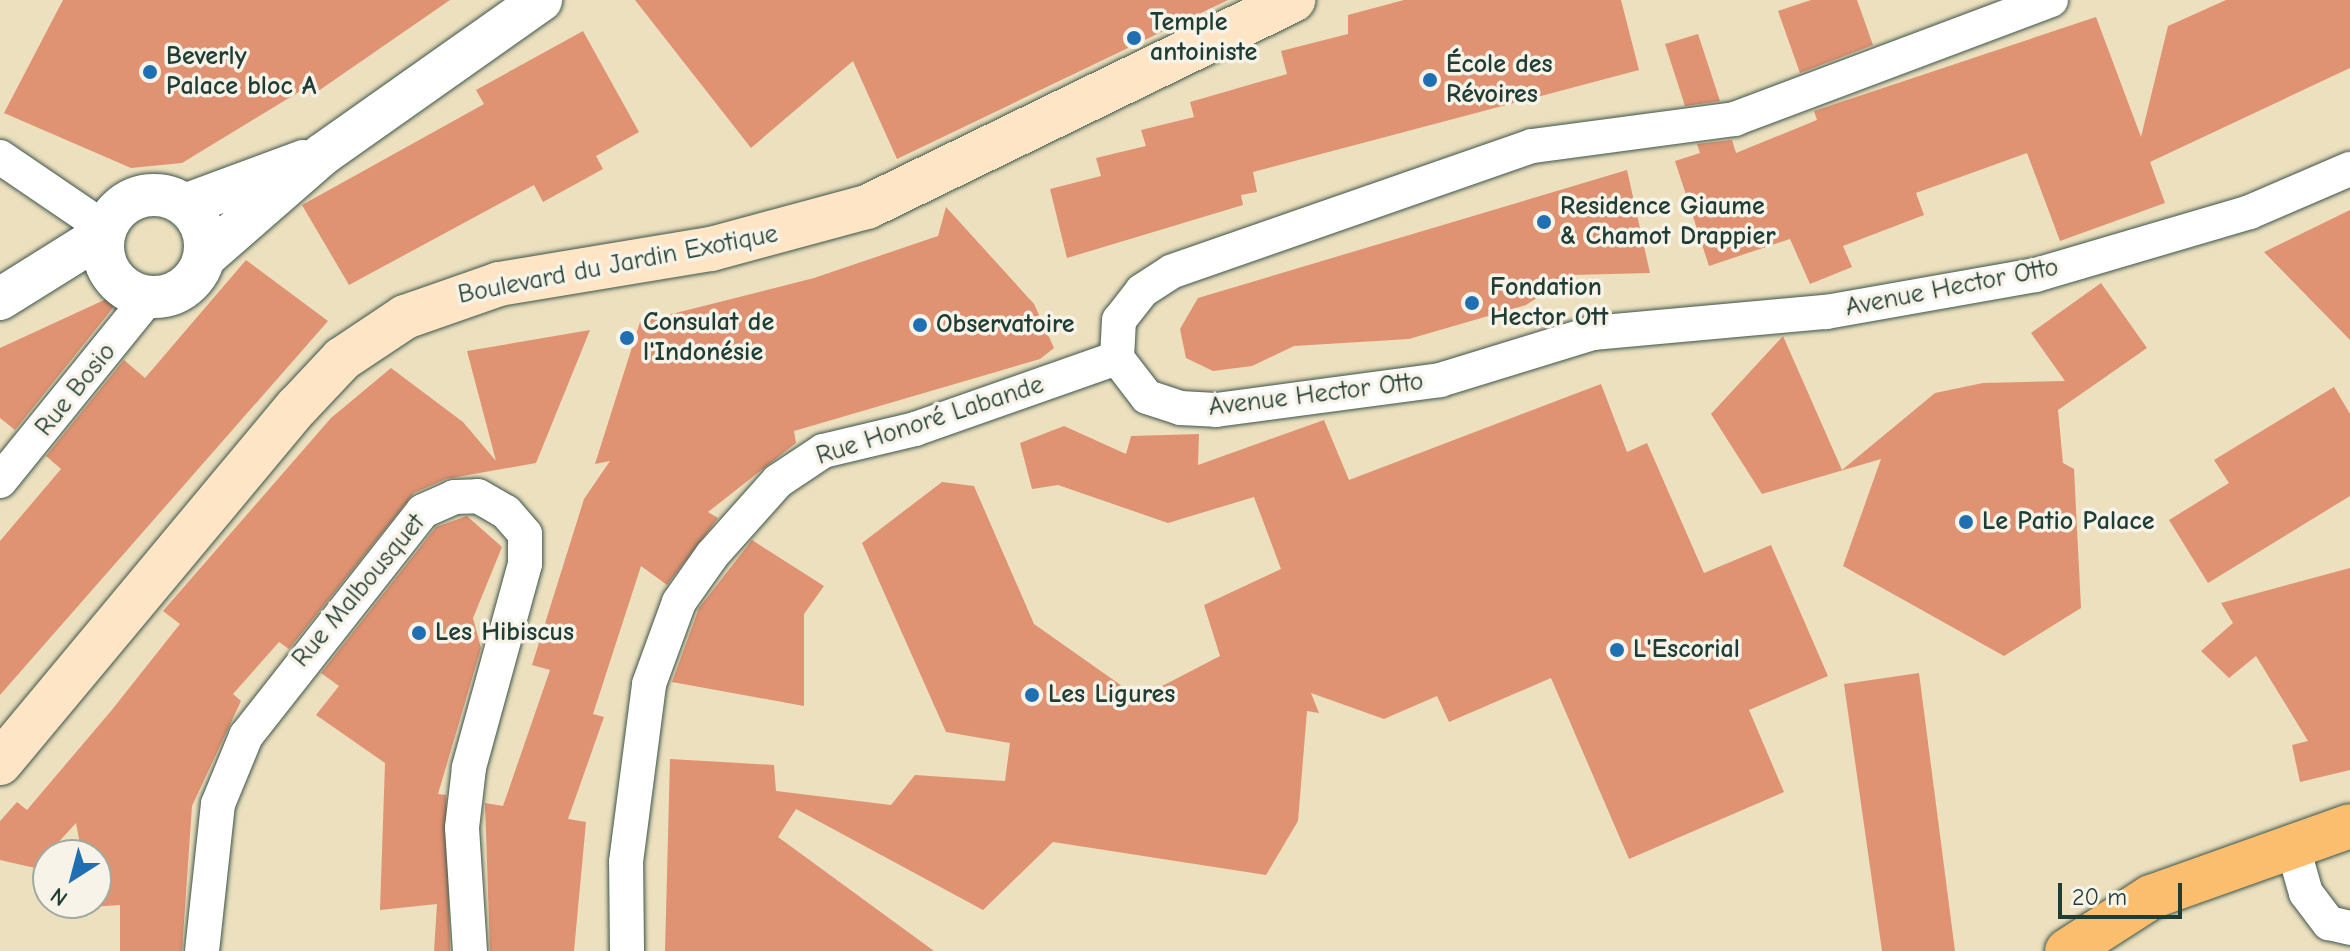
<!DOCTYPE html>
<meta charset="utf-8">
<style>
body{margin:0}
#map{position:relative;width:2350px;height:951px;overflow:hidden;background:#ece0bf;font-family:"Comic Neue",sans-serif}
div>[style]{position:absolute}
.building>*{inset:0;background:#e09372}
.roads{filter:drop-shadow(0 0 2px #3e5549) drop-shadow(0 0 2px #3e5549)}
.minor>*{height:34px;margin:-17px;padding:0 17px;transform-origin:17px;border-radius:17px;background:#fff}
.tertiary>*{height:42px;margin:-21px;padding:0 21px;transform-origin:21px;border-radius:21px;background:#fff}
.tertiary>.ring{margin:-21px;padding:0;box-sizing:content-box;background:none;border:42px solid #fff;border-radius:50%}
.secondary>*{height:44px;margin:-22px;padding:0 22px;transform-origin:22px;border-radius:22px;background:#fde5c5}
.primary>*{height:44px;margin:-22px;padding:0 22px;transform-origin:22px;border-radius:22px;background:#fabe6e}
.dots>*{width:22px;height:22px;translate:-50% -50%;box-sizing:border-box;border:4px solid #f7f3e8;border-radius:50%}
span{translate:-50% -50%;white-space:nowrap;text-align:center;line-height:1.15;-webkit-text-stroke:7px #f7f3e8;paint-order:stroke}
.poi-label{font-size:26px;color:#1f3d34;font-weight:700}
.left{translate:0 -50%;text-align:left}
.street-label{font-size:26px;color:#1f3d34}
.north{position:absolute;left:32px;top:839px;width:80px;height:80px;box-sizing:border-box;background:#f7f3e8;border:2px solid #a1aaa0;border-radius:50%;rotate:216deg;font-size:22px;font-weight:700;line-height:32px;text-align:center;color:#1f3d34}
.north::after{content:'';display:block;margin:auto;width:28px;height:36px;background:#1f6fb2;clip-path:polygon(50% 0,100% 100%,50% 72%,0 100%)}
.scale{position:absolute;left:2058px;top:883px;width:124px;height:36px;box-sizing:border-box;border:4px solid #1f3d34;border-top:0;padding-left:10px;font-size:24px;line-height:28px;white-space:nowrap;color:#1f3d34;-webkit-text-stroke:6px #f7f3e8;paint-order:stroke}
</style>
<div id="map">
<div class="building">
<i style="clip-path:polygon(63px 0,450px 0,311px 96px,307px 87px,182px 163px,131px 168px,4px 113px)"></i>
<i style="clip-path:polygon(635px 0,1228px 0,897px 159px,853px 61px,751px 148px)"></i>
<i style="clip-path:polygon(1404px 0,1621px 0,1639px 70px,1253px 172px,1257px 192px,1241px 195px,1243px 205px,1067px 258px,1050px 189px,1101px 176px,1096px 158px,1146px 146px,1141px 130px,1194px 117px,1190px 102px,1287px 74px,1281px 51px,1348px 34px,1348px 15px)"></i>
<i style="clip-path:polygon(1811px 0,1857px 0,1873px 45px,1800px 73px,1778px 11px)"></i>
<i style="clip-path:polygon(2226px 0,2350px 0,2350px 68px,2150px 162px,2165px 203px,2060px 241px,2027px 153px,1916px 193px,1924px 215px,1843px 246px,1852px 267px,1810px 284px,1790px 239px,1709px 266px,1675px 161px,1700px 153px,1697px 144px,1732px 140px,1736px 153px,1817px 120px,1814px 111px,2096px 17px,2141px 137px,2168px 26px)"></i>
<i style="clip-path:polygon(583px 31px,639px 132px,596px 156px,603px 169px,543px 202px,534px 185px,349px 285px,302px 205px,484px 104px,476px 90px)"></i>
<i style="clip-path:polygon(1698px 34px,1720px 101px,1685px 106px,1665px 44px)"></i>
<i style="clip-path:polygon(1627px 170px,1650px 273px,1572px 275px,1526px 305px,1409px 339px,1294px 346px,1252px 366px,1213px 371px,1186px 358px,1180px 329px,1198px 298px)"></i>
<i style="clip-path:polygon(946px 207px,1034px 304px,1054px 348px,1040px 359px,794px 431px,796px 443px,708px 512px,718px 518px,667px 585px,641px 566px,593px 714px,604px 717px,568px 819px,586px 822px,574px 951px,490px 951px,485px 803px,503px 806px,550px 670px,532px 665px,584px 499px,610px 461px,595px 464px,640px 322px,814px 278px,938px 236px)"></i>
<i style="clip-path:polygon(2350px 210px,2350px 340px,2264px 252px)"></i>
<i style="clip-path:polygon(246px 260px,328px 321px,0 695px,0 541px,61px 469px,46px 456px,124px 360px,145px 378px)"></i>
<i style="clip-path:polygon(2101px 283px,2147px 348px,2058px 410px,2063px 463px,2074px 469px,2081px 608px,2004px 656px,1843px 566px,1881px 459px,1762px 494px,1711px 414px,1783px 336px,1842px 470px,1935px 393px,1983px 383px,2065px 381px,2031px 333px)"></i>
<i style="clip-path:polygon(128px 289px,15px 430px,0 418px,0 348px)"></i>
<i style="clip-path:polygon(590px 330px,536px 463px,446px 479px,414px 493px,289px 649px,279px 642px,233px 694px,241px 701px,192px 806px,182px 951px,120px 951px,120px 905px,91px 907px,96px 855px,82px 855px,76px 823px,35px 868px,0 860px,0 821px,17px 802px,27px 810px,111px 711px,180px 624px,163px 611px,331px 418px,391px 368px,463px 422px,496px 461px,467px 351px)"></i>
<i style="clip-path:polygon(1601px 384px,1627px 452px,1647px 443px,1704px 573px,1771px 545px,1828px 676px,1749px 710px,1784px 792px,1629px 859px,1551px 678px,1449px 722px,1437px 696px,1384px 719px,1311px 693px,1319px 713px,1307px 711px,1298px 821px,1266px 875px,1053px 842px,983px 910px,796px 809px,778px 837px,934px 951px,665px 951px,670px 759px,774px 765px,776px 791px,891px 805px,915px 775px,1005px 781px,1010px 743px,946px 732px,862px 543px,942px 482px,974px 486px,1034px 624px,1139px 698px,1220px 656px,1204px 605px,1281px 569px,1254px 497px,1168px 523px,1058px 485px,1032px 489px,1020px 443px,1064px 426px,1126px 454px,1131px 436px,1199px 434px,1198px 465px,1324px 420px,1349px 480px)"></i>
<i style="clip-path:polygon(2334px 387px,2350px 414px,2350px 496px,2208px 583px,2169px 520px,2229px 483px,2214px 460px)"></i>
<i style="clip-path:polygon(467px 516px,502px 547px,473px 618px,481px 648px,438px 794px,446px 795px,450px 951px,434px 951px,437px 904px,380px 910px,385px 763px,316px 715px,339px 686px,321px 673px,436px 527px)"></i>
<i style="clip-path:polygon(752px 540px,824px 586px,804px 614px,804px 706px,672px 682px,699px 608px)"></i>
<i style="clip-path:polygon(2350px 568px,2350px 770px,2300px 782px,2292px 745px,2308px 741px,2256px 656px,2229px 678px,2201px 651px,2233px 623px,2221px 603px)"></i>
<i style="clip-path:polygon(1919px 673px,1955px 951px,1882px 951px,1844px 684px)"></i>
</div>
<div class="roads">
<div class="minor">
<i style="left:2051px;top:0;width:338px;rotate:159.4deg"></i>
<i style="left:1735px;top:119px;width:205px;rotate:172.4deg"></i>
<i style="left:1532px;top:146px;width:382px;rotate:160.8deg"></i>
<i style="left:1171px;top:272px;width:35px;rotate:147deg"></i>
<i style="left:1142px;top:291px;width:37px;rotate:128deg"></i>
<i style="left:1119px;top:320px;width:38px;rotate:93deg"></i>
<i style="left:1117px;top:358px;width:49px;rotate:52.4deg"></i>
<i style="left:1147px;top:397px;width:35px;rotate:18deg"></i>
<i style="left:1180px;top:408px;width:36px;rotate:3deg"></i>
<i style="left:1216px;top:410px;width:226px;rotate:-7.6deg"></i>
<i style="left:1440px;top:380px;width:160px;rotate:-17.1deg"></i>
<i style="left:1593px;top:333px;width:234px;rotate:-5.2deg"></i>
<i style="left:1826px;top:312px;width:213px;rotate:-10deg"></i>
<i style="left:2036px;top:275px;width:223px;rotate:-16.4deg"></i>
<i style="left:2250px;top:212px;width:109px;rotate:-23.3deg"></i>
<i style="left:0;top:157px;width:128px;rotate:34.2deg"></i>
<i style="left:0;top:481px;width:237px;rotate:-51deg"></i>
<i style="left:2292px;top:844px;width:51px;rotate:74.1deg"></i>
<i style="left:2306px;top:893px;width:38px;rotate:53deg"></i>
<i style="left:2329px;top:923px;width:22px;rotate:13deg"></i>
<i style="left:202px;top:951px;width:148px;rotate:-83.8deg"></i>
<i style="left:218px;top:804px;width:74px;rotate:-67.6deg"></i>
<i style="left:246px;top:736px;width:286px;rotate:-51.8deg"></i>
<i style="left:423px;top:511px;width:34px;rotate:-24deg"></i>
<i style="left:454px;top:497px;width:24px;rotate:-2deg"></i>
<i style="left:478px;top:496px;width:32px;rotate:30deg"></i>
<i style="left:506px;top:512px;width:29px;rotate:49deg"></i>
<i style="left:525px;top:534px;width:30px;rotate:90deg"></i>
<i style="left:525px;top:564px;width:212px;rotate:105.4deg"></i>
<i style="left:469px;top:768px;width:60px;rotate:96.7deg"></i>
<i style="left:462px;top:828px;width:123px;rotate:86.3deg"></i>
<i style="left:627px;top:951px;width:89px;rotate:-90.6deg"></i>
<i style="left:626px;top:862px;width:179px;rotate:-82.6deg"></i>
<i style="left:649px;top:684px;width:87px;rotate:-69.9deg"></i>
<i style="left:679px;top:602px;width:57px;rotate:-54.9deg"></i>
<i style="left:712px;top:555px;width:99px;rotate:-48.3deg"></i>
<i style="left:778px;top:481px;width:54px;rotate:-33.7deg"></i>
<i style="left:823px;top:451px;width:95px;rotate:-13.4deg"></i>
<i style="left:915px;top:429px;width:214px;rotate:-19.4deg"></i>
</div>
<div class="tertiary">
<i class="ring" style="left:103px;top:195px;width:60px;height:60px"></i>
<i style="left:185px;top:205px;width:126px;rotate:-20.4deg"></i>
<i style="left:205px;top:257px;width:157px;rotate:-41.1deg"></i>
<i style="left:323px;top:154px;width:267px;rotate:-35.2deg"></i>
<i style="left:0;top:299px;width:123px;rotate:-32deg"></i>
</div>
<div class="secondary">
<i style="left:0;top:763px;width:464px;rotate:-50.2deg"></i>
<i style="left:297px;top:407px;width:66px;rotate:-46.8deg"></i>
<i style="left:342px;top:359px;width:76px;rotate:-33.7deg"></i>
<i style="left:405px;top:317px;width:100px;rotate:-19.3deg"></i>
<i style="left:499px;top:284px;width:215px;rotate:-9.4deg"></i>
<i style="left:711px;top:249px;width:162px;rotate:-15.1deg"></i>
<i style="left:867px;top:207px;width:474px;rotate:-25.9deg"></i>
</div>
<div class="primary">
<i style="left:2067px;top:951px;width:100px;rotate:-32.7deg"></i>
<i style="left:2151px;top:897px;width:211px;rotate:-19.6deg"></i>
</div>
</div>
<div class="dots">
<i style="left:1134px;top:38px;background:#1f6fb2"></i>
<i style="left:150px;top:72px;background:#1f6fb2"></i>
<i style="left:1430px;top:80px;background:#1f6fb2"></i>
<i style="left:1544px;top:222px;background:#1f6fb2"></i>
<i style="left:1472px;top:303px;background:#1f6fb2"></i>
<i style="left:920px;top:325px;background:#1f6fb2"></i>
<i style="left:627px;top:338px;background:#1f6fb2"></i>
<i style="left:1966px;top:522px;background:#1f6fb2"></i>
<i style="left:419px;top:633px;background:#1f6fb2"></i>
<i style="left:1617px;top:650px;background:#1f6fb2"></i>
<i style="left:1032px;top:695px;background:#1f6fb2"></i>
</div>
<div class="poi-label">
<span class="left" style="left:1150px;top:38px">Temple<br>antoiniste</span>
<span class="left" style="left:166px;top:72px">Beverly<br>Palace bloc A</span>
<span class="left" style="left:1446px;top:80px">École des<br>Révoires</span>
<span class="left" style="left:1560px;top:222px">Residence Giaume<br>&amp; Chamot Drappier</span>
<span class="left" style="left:1490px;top:303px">Fondation<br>Hector Ott</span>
<span class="left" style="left:643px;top:338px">Consulat de<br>l'Indonésie</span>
<span class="left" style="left:936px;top:325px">Observatoire</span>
<span class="left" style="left:1982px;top:522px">Le Patio Palace</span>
<span class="left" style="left:435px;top:633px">Les Hibiscus</span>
<span class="left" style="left:1633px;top:650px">L'Escorial</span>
<span class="left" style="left:1048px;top:695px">Les Ligures</span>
</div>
<div class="street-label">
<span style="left:618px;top:265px;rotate:-11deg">Boulevard du Jardin Exotique</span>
<span style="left:1952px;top:288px;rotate:-11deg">Avenue Hector Otto</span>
<span style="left:76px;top:390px;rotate:-51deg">Rue Bosio</span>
<span style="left:1316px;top:395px;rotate:-7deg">Avenue Hector Otto</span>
<span style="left:930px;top:421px;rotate:-18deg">Rue Honoré Labande</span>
<span style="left:359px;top:591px;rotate:-50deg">Rue Malbousquet</span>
</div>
<div class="north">N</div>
<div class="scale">20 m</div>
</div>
